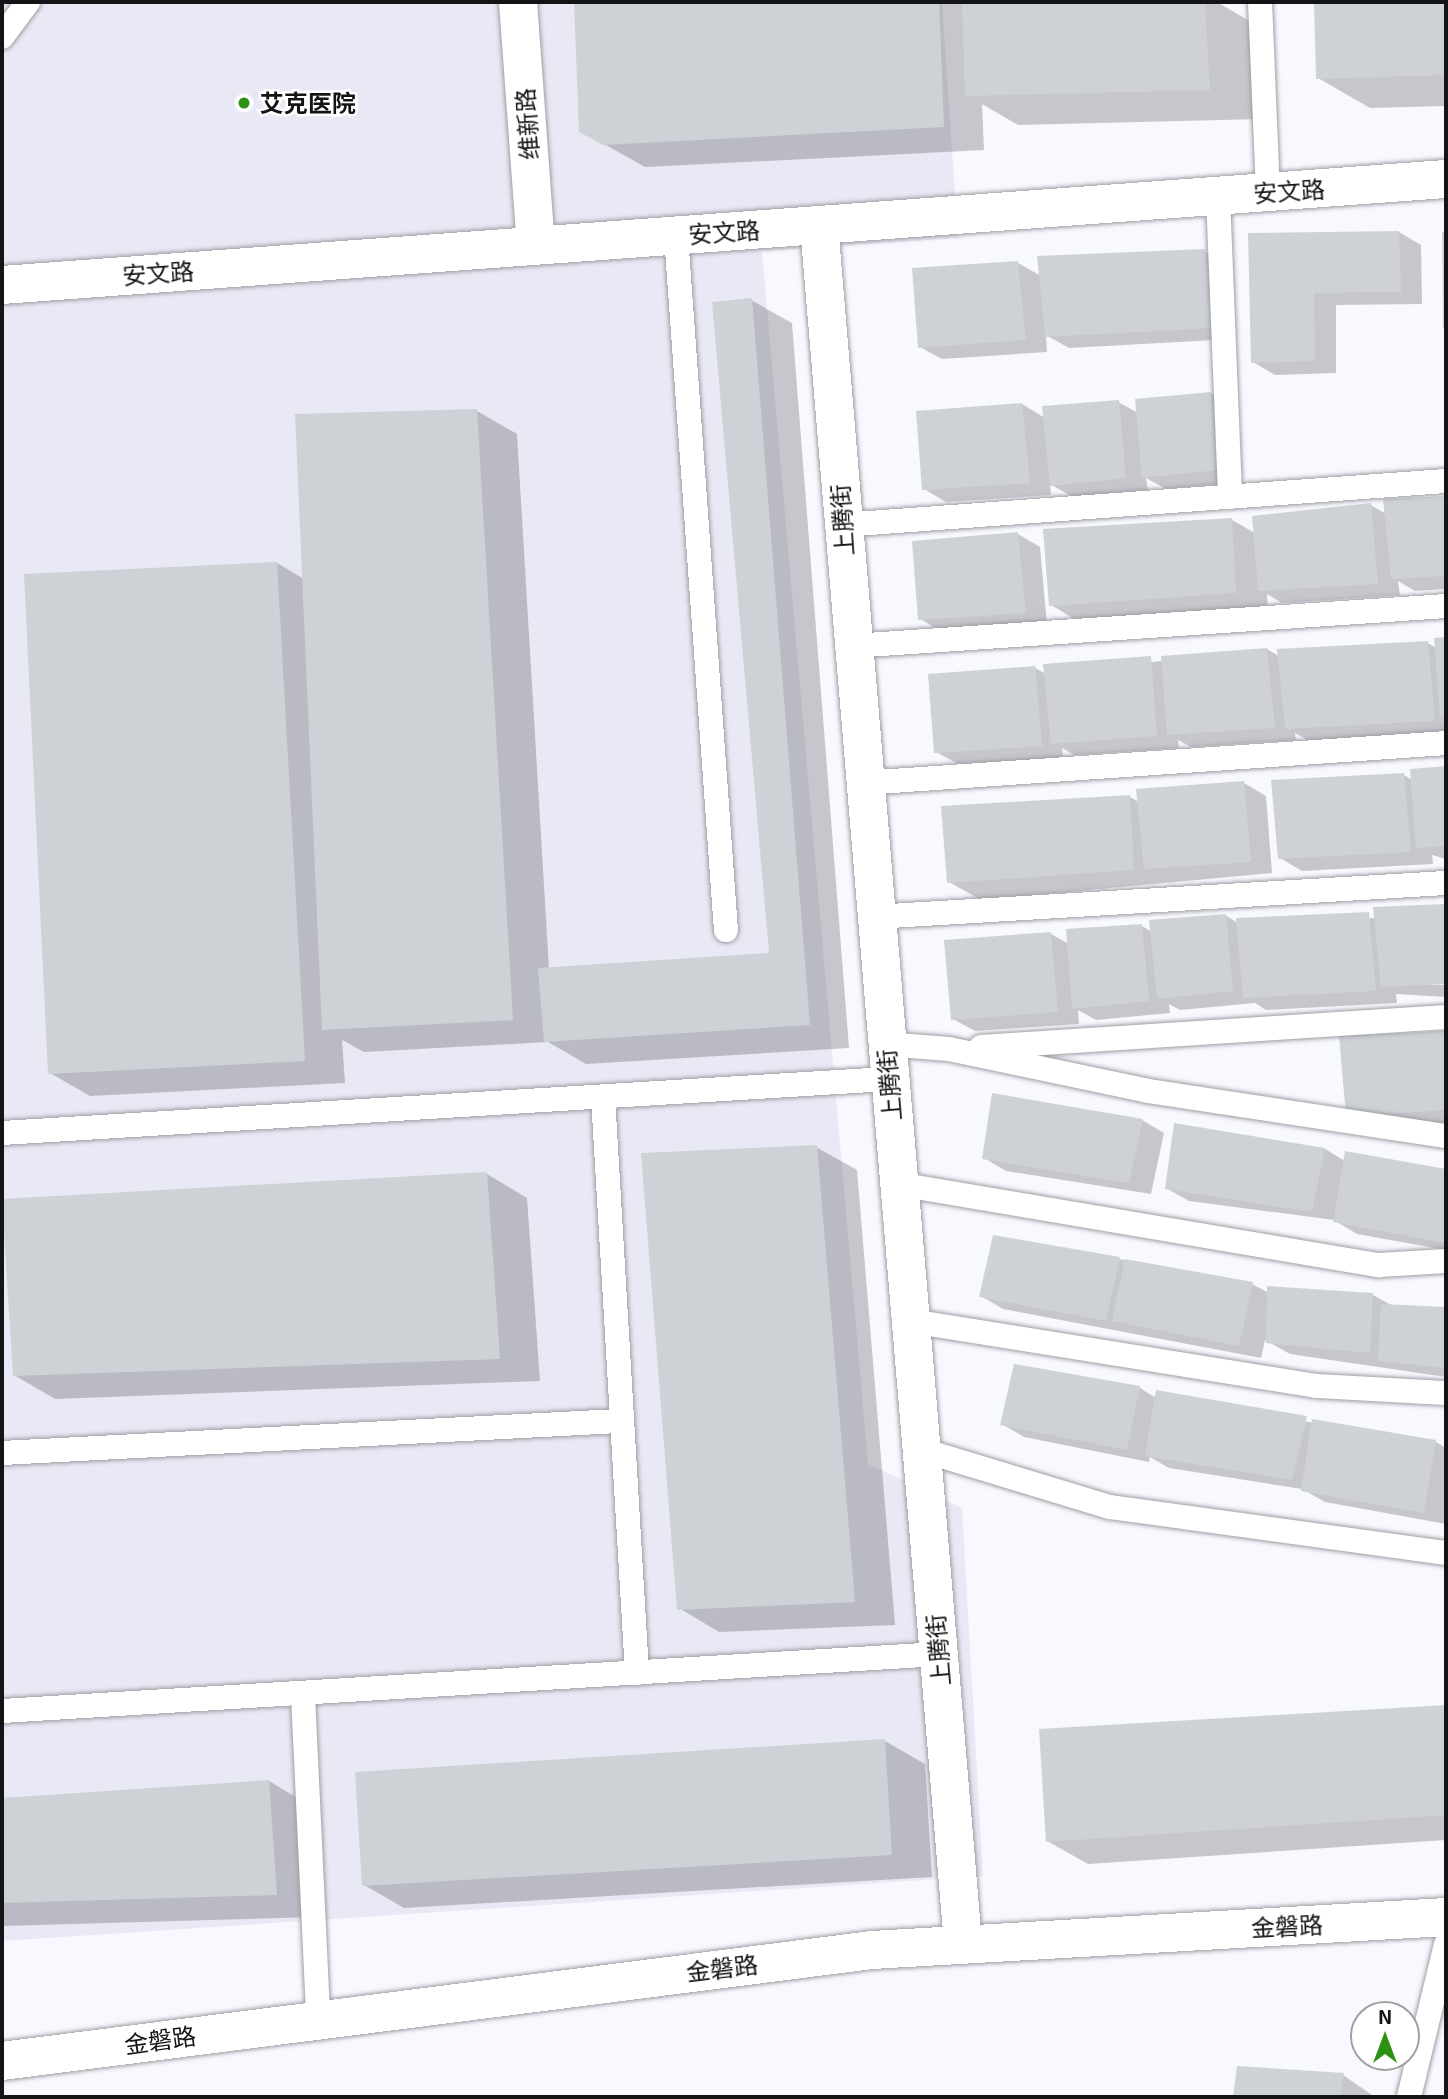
<!DOCTYPE html>
<meta charset="utf-8">
<style>
body{margin:0}
#map{position:relative;width:1448px;height:2099px;overflow:hidden;background:#f8f8ff;font-family:"Exo 2","Noto Sans SC",sans-serif}
div>[style]{position:absolute}
.built>*{inset:0;background:#e8e9f5}
.shadow>*{inset:0;background:#0003}
.building>*{inset:0;background:#ced2d7}
.roads{filter:drop-shadow(0 0 2px #9e9fa4) drop-shadow(0 0 2px #9e9fa4)}
.service>*{height:24px;margin:-12px;padding:0 12px;transform-origin:12px;border-radius:12px;background:#fff}
.minor>*{height:38px;margin:-19px;padding:0 19px;transform-origin:19px;border-radius:19px;background:#fff}
.tertiary>*{height:38px;margin:-19px;padding:0 19px;transform-origin:19px;border-radius:19px;background:#fff}
.dots>*{width:19px;height:19px;translate:-50% -50%;box-sizing:border-box;border:4px solid #fff;border-radius:50%}
span{translate:-50% -50%;white-space:nowrap;text-align:center;line-height:1.15;-webkit-text-stroke:5px #fff;paint-order:stroke}
.poi-label{font-size:24px;color:#131416;font-weight:700}
.left{translate:0 -50%;text-align:left}
.street-label{font-size:24px;color:#131416}
.frame{position:absolute;inset:0;border:4px solid #131416;pointer-events:none}
.north{position:absolute;left:1350px;top:2001px;width:70px;height:70px;box-sizing:border-box;background:#fff;border:2px solid #a1a1a2;border-radius:50%;rotate:0deg;font-size:19px;font-weight:700;line-height:28px;text-align:center;color:#131416}
.north::after{content:'';display:block;margin:auto;width:24px;height:32px;background:#2d9214;clip-path:polygon(50% 0,100% 100%,50% 72%,0 100%)}
</style>
<div id="map">
<div class="built">
<i style="clip-path:polygon(2px 2px,942px 2px,958px 238px,762px 251px,868px 1464px,962px 1508px,983px 1876px,2px 1941px)"></i>
</div>
<div class="shadow">
<i style="clip-path:polygon(576px 2px,1217px 2px,1256px 25px,1261px 119px,1018px 125px,982px 104px,984px 150px,645px 167px,581px 131px)"></i>
<i style="clip-path:polygon(1316px 2px,1446px 2px,1446px 106px,1370px 108px,1318px 78px)"></i>
<i style="clip-path:polygon(1399px 232px,1421px 245px,1422px 304px,1336px 305px,1336px 373px,1275px 375px,1253px 362px,1250px 235px)"></i>
<i style="clip-path:polygon(1204px 251px,1226px 264px,1233px 339px,1069px 348px,1046px 335px,1047px 352px,942px 359px,920px 347px,1018px 263px,1041px 276px)"></i>
<i style="clip-path:polygon(751px 300px,792px 323px,849px 1048px,586px 1064px,548px 1042px,364px 1052px,342px 1040px,345px 1083px,90px 1096px,50px 1073px,277px 563px,304px 579px,477px 411px,517px 434px,549px 969px,770px 955px)"></i>
<i style="clip-path:polygon(1211px 393px,1233px 406px,1240px 482px,1166px 489px,1146px 478px,1148px 490px,1073px 497px,1050px 484px,1051px 495px,946px 502px,924px 489px,1022px 404px,1045px 418px,1118px 402px,1138px 413px)"></i>
<i style="clip-path:polygon(1446px 498px,1446px 589px,1415px 591px,1398px 581px,1400px 595px,1282px 603px,1267px 594px,1268px 610px,1083px 624px,1051px 605px,1232px 520px,1255px 533px,1371px 505px,1386px 514px,1385px 500px)"></i>
<i style="clip-path:polygon(1018px 534px,1040px 547px,1047px 625px,942px 632px,920px 619px)"></i>
<i style="clip-path:polygon(1446px 638px,1446px 733px,1309px 741px,1295px 733px,1296px 740px,1191px 747px,1178px 740px,1179px 748px,1074px 755px,1062px 748px,1063px 758px,958px 764px,936px 752px,1035px 668px,1046px 674px,1267px 649px,1280px 657px,1428px 643px,1436px 648px,1436px 639px)"></i>
<i style="clip-path:polygon(1446px 768px,1446px 859px,1432px 855px,1433px 864px,1302px 871px,1280px 858px,1404px 775px,1412px 780px,1411px 771px)"></i>
<i style="clip-path:polygon(1244px 783px,1266px 796px,1272px 873px,981px 900px,949px 882px,1130px 797px,1139px 802px)"></i>
<i style="clip-path:polygon(1446px 906px,1446px 982px,1401px 984px,1446px 985px,1446px 997px,1396px 994px,1397px 1003px,1266px 1010px,1255px 1003px,1180px 1010px,1169px 1004px,1170px 1013px,1096px 1020px,1078px 1010px,1079px 1024px,975px 1031px,953px 1019px,1051px 934px,1069px 944px,1142px 926px,1152px 932px,1225px 915px,1238px 923px,1376px 918px,1375px 909px)"></i>
<i style="clip-path:polygon(1446px 1033px,1446px 1123px,1370px 1127px,1341px 1038px)"></i>
<i style="clip-path:polygon(1142px 1120px,1164px 1133px,1151px 1194px,1006px 1171px,984px 1158px)"></i>
<i style="clip-path:polygon(816px 1147px,857px 1170px,895px 1625px,719px 1632px,679px 1608px)"></i>
<i style="clip-path:polygon(1325px 1149px,1345px 1161px,1346px 1153px,1446px 1171px,1446px 1250px,1357px 1234px,1334px 1220px,1189px 1201px,1166px 1188px)"></i>
<i style="clip-path:polygon(487px 1174px,527px 1198px,540px 1381px,55px 1399px,14px 1375px)"></i>
<i style="clip-path:polygon(1119px 1259px,1252px 1284px,1269px 1293px,1269px 1288px,1373px 1295px,1393px 1306px,1446px 1309px,1446px 1377px,1290px 1354px,1265px 1340px,1261px 1358px,1003px 1309px,981px 1296px)"></i>
<i style="clip-path:polygon(1015px 1366px,1140px 1388px,1156px 1398px,1436px 1442px,1446px 1448px,1446px 1524px,1325px 1502px,1302px 1489px,1169px 1468px,1150px 1457px,1149px 1462px,1024px 1437px,1002px 1424px)"></i>
<i style="clip-path:polygon(1446px 1707px,1446px 1840px,1088px 1864px,1047px 1841px,1041px 1731px)"></i>
<i style="clip-path:polygon(885px 1741px,925px 1764px,932px 1877px,404px 1908px,364px 1885px)"></i>
<i style="clip-path:polygon(269px 1781px,309px 1805px,317px 1917px,2px 1926px,2px 1800px)"></i>
<i style="clip-path:polygon(1238px 2068px,1343px 2075px,1375px 2097px,1234px 2097px)"></i>
</div>
<div class="building">
<i style="clip-path:polygon(574px 2px,939px 2px,944px 127px,603px 145px,579px 132px)"></i>
<i style="clip-path:polygon(962px 2px,1205px 2px,1210px 90px,965px 96px)"></i>
<i style="clip-path:polygon(1314px 2px,1446px 2px,1446px 75px,1316px 79px)"></i>
<i style="clip-path:polygon(1399px 231px,1401px 292px,1314px 293px,1315px 361px,1251px 363px,1248px 233px)"></i>
<i style="clip-path:polygon(1442px 232px,1446px 232px,1446px 328px,1443px 328px)"></i>
<i style="clip-path:polygon(1205px 249px,1212px 328px,1045px 337px,1037px 256px)"></i>
<i style="clip-path:polygon(1018px 261px,1026px 340px,918px 348px,912px 268px)"></i>
<i style="clip-path:polygon(752px 298px,810px 1025px,544px 1042px,538px 968px,769px 953px,712px 302px)"></i>
<i style="clip-path:polygon(1211px 392px,1218px 470px,1142px 478px,1135px 399px)"></i>
<i style="clip-path:polygon(1119px 400px,1126px 478px,1050px 486px,1042px 406px)"></i>
<i style="clip-path:polygon(1022px 403px,1030px 483px,922px 490px,916px 411px)"></i>
<i style="clip-path:polygon(477px 409px,513px 1020px,322px 1030px,295px 414px)"></i>
<i style="clip-path:polygon(1446px 496px,1446px 576px,1391px 579px,1383px 499px)"></i>
<i style="clip-path:polygon(1371px 503px,1378px 584px,1258px 591px,1252px 516px)"></i>
<i style="clip-path:polygon(1232px 518px,1236px 593px,1049px 606px,1043px 529px)"></i>
<i style="clip-path:polygon(1018px 532px,1026px 613px,918px 620px,912px 541px)"></i>
<i style="clip-path:polygon(277px 562px,305px 1061px,48px 1074px,24px 574px)"></i>
<i style="clip-path:polygon(1446px 637px,1446px 717px,1440px 717px,1434px 638px)"></i>
<i style="clip-path:polygon(1428px 641px,1435px 721px,1285px 729px,1277px 649px)"></i>
<i style="clip-path:polygon(1267px 648px,1275px 728px,1167px 735px,1161px 656px)"></i>
<i style="clip-path:polygon(1151px 656px,1157px 736px,1051px 744px,1043px 664px)"></i>
<i style="clip-path:polygon(1035px 666px,1042px 746px,934px 753px,928px 674px)"></i>
<i style="clip-path:polygon(1446px 766px,1446px 846px,1416px 848px,1410px 769px)"></i>
<i style="clip-path:polygon(1404px 773px,1411px 852px,1278px 859px,1271px 780px)"></i>
<i style="clip-path:polygon(1244px 781px,1251px 862px,1144px 869px,1136px 789px)"></i>
<i style="clip-path:polygon(1130px 795px,1134px 870px,947px 883px,941px 806px)"></i>
<i style="clip-path:polygon(1446px 904px,1446px 984px,1381px 987px,1373px 907px)"></i>
<i style="clip-path:polygon(1369px 912px,1376px 991px,1243px 998px,1236px 918px)"></i>
<i style="clip-path:polygon(1226px 914px,1233px 991px,1157px 999px,1149px 920px)"></i>
<i style="clip-path:polygon(1142px 924px,1149px 1001px,1072px 1009px,1066px 929px)"></i>
<i style="clip-path:polygon(1051px 932px,1058px 1012px,951px 1020px,944px 940px)"></i>
<i style="clip-path:polygon(1446px 1031px,1446px 1110px,1346px 1116px,1339px 1036px)"></i>
<i style="clip-path:polygon(992px 1093px,1143px 1119px,1129px 1183px,982px 1159px)"></i>
<i style="clip-path:polygon(1174px 1123px,1325px 1148px,1312px 1212px,1165px 1189px)"></i>
<i style="clip-path:polygon(817px 1145px,855px 1602px,677px 1610px,641px 1153px)"></i>
<i style="clip-path:polygon(1345px 1151px,1446px 1169px,1446px 1243px,1333px 1222px)"></i>
<i style="clip-path:polygon(487px 1172px,500px 1359px,13px 1376px,2px 1199px)"></i>
<i style="clip-path:polygon(993px 1235px,1120px 1257px,1106px 1321px,979px 1297px)"></i>
<i style="clip-path:polygon(1125px 1259px,1253px 1282px,1239px 1346px,1112px 1321px)"></i>
<i style="clip-path:polygon(1267px 1286px,1373px 1293px,1370px 1353px,1266px 1343px)"></i>
<i style="clip-path:polygon(1381px 1304px,1446px 1307px,1446px 1368px,1378px 1361px)"></i>
<i style="clip-path:polygon(1014px 1364px,1140px 1386px,1127px 1450px,1000px 1425px)"></i>
<i style="clip-path:polygon(1156px 1390px,1307px 1416px,1292px 1480px,1145px 1456px)"></i>
<i style="clip-path:polygon(1312px 1419px,1436px 1440px,1424px 1513px,1301px 1491px)"></i>
<i style="clip-path:polygon(1446px 1705px,1446px 1815px,1046px 1842px,1039px 1729px)"></i>
<i style="clip-path:polygon(885px 1739px,892px 1855px,362px 1886px,355px 1772px)"></i>
<i style="clip-path:polygon(269px 1780px,277px 1895px,2px 1903px,2px 1798px)"></i>
<i style="clip-path:polygon(1237px 2066px,1344px 2073px,1340px 2097px,1233px 2097px)"></i>
</div>
<div class="roads">
<div class="service">
<i style="left:1260px;top:2px;width:190px;rotate:87.6deg"></i>
<i style="left:2px;top:37px;width:44px;rotate:-53.4deg"></i>
<i style="left:1218px;top:196px;width:301px;rotate:87.7deg"></i>
<i style="left:676px;top:235px;width:697px;rotate:85.89deg"></i>
<i style="left:842px;top:525px;width:606px;rotate:-4.17deg"></i>
<i style="left:852px;top:646px;width:595px;rotate:-3.85deg"></i>
<i style="left:863px;top:783px;width:584px;rotate:-3.92deg"></i>
<i style="left:873px;top:917px;width:574px;rotate:-3.4deg"></i>
<i style="left:885px;top:1044px;width:64px;rotate:4.5deg"></i>
<i style="left:949px;top:1049px;width:203px;rotate:11.9deg"></i>
<i style="left:1148px;top:1091px;width:301px;rotate:8.6deg"></i>
<i style="left:981px;top:1047px;width:466px;rotate:-3.7deg"></i>
<i style="left:603px;top:1097px;width:577px;rotate:86.62deg"></i>
<i style="left:2px;top:1133px;width:888px;rotate:-3.49deg"></i>
<i style="left:898px;top:1184px;width:488px;rotate:9.6deg"></i>
<i style="left:1379px;top:1265px;width:67px;rotate:-3.4deg"></i>
<i style="left:911px;top:1321px;width:410px;rotate:9.1deg"></i>
<i style="left:1316px;top:1386px;width:130px;rotate:3.1deg"></i>
<i style="left:922px;top:1450px;width:196px;rotate:16.9deg"></i>
<i style="left:1110px;top:1507px;width:339px;rotate:7.8deg"></i>
<i style="left:2px;top:1453px;width:617px;rotate:-2.97deg"></i>
<i style="left:303px;top:1695px;width:322px;rotate:87.3deg"></i>
<i style="left:2px;top:1711px;width:939px;rotate:-3.48deg"></i>
<i style="left:1409px;top:2097px;width:157px;rotate:-76.4deg"></i>
</div>
<div class="minor">
<i style="left:518px;top:2px;width:244px;rotate:85.8deg"></i>
<i style="left:819px;top:225px;width:1725px;rotate:85.21deg"></i>
<i style="left:2px;top:285px;width:1448px;rotate:-4.2deg"></i>
</div>
<div class="tertiary">
<i style="left:2px;top:2061px;width:877px;rotate:-7.27deg"></i>
<i style="left:872px;top:1950px;width:575px;rotate:-3.29deg"></i>
</div>
</div>
<div class="dots">
<i style="left:244px;top:103px;background:#2d9214"></i>
</div>
<div class="poi-label">
<span class="left" style="left:260px;top:103px">艾克医院</span>
</div>
<div class="street-label">
<span style="left:527px;top:124px;rotate:-94deg">维新路</span>
<span style="left:1289px;top:191px;rotate:-4deg">安文路</span>
<span style="left:724px;top:232px;rotate:-4deg">安文路</span>
<span style="left:158px;top:273px;rotate:-4deg">安文路</span>
<span style="left:842px;top:520px;rotate:-94deg">上腾街</span>
<span style="left:889px;top:1085px;rotate:-95deg">上腾街</span>
<span style="left:938px;top:1650px;rotate:-95deg">上腾街</span>
<span style="left:1287px;top:1926px;rotate:-3deg">金磐路</span>
<span style="left:722px;top:1968px;rotate:-7deg">金磐路</span>
<span style="left:160px;top:2040px;rotate:-8deg">金磐路</span>
</div>
<div class="frame"></div>
<div class="north">N</div>
</div>
